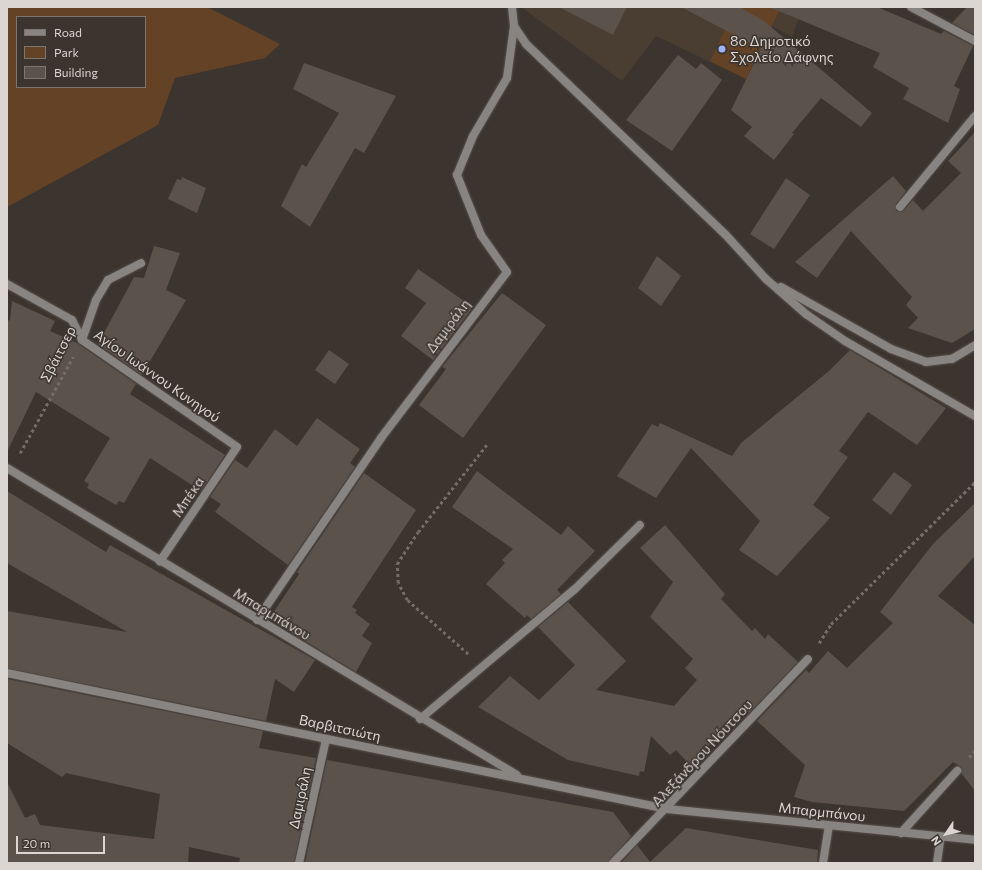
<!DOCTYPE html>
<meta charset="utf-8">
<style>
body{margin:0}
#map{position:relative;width:982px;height:870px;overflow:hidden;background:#3c342e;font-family:Commissioner,sans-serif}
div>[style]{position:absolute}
.built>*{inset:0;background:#4a3d32}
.green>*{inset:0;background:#644225}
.building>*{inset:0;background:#5b524c}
.path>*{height:2.5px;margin-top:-1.25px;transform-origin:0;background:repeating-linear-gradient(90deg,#736c67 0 3px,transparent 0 6px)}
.roads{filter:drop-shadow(0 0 1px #59514c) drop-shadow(0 0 1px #59514c)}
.street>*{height:8px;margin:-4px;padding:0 4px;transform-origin:4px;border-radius:4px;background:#888481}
.dots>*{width:11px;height:11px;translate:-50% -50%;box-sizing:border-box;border:2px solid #3c342e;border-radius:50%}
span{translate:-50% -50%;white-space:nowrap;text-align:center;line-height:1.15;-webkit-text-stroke:3px #3c342e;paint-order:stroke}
.poi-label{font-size:14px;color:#dbd6d2}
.left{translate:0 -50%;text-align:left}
.street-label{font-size:14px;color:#dbd6d2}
.frame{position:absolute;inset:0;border:8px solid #dbd6d2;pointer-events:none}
.legend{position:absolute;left:16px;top:16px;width:130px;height:72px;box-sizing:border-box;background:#3c342e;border:1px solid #7c7570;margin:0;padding:5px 7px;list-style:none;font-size:12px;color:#dbd6d2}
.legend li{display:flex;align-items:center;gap:8px;height:20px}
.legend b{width:20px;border:1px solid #7c7570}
.north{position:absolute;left:926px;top:814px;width:40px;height:40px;-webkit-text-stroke:3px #3c342e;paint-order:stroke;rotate:235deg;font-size:11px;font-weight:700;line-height:16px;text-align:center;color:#dbd6d2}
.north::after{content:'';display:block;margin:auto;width:14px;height:18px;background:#dbd6d2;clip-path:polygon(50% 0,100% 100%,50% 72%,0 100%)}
.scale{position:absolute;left:16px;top:836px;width:89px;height:18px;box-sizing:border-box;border:2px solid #dbd6d2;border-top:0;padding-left:5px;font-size:12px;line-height:14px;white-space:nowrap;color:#dbd6d2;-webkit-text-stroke:3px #3c342e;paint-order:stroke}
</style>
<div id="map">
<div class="built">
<i style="clip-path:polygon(521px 7px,803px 7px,792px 37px,772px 26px,746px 79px,656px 36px,622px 81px)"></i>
</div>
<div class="green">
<i style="clip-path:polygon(evenodd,7px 7px,207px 7px,280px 44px,265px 58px,175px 78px,158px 125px,7px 207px,7px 7px,17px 17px,145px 17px,145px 87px,17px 87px,17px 17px)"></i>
<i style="clip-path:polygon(736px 7px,771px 7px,779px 11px,746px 79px,710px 61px)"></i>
</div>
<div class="building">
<i style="clip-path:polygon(559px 7px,627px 7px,613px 35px)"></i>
<i style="clip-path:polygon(681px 7px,740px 7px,764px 21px,872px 113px,861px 127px,821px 98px,792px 133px,794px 134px,774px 160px,744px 136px,752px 127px,731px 110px,761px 49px)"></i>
<i style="clip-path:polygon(769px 7px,877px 7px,941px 34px,944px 31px,973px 46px,954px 86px,960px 89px,948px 123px,903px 99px,909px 88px,873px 67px,880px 53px)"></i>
<i style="clip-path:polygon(967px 7px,975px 7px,975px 35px,952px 23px)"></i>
<i style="clip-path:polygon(678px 55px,696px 69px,701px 63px,722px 80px,672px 151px,626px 120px)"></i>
<i style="clip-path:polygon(304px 63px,396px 96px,364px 153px,355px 148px,310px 227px,281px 206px,302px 164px,306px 167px,339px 113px,293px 89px)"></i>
<i style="clip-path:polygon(975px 132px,975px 329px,952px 343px,908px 328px,918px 318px,906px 305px,912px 297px,851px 231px,817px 278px,795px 262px,893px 176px,906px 191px,896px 204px,896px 211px,902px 212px,913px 200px,923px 211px,961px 173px,948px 161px)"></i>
<i style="clip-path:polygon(182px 177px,206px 188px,197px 213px,168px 199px,177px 179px,181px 180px)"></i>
<i style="clip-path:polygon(786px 178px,810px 195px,774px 249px,750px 234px)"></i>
<i style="clip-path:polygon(154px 246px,180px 253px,166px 290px,186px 300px,142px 375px,98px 344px,134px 277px,144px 278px)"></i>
<i style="clip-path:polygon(657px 256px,681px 276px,661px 306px,638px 288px)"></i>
<i style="clip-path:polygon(418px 269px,473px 307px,433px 360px,401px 336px,426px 303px,405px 288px)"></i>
<i style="clip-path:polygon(502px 293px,546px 325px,463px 438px,419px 405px,446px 369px,442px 367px)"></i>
<i style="clip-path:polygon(12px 301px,55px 321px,50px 331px,77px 343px,136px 384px,130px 394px,225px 455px,201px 491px,150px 458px,124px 503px,119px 501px,116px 505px,87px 488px,89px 484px,84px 481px,110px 438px,36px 392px,7px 452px,7px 321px,10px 320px)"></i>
<i style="clip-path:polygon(329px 350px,349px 364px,335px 384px,315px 370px)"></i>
<i style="clip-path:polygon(850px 350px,946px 408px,917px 445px,868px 412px,839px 451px,848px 457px,813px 505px,830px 518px,777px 576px,739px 550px,760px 521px,691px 448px,656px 498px,617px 476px,652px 424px,658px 427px,660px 423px,732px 456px,741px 443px,829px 371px)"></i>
<i style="clip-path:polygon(317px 418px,360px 449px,350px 463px,355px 467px,288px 565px,215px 512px,221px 504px,210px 497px,235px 460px,247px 468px,275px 429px,297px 446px)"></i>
<i style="clip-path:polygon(477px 471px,561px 535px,568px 526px,595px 551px,557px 590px,561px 594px,531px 619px,527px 615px,525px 618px,486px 584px,505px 563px,502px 560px,513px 549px,452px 507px)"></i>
<i style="clip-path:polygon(894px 472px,912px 485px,891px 515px,872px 500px)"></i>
<i style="clip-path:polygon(364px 473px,416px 510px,352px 607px,357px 610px,355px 613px,370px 624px,362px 636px,372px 643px,356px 672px,269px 619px,299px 574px,297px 572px)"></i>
<i style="clip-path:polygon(7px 491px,106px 552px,110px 545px,315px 660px,294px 692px,275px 679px,266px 721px,7px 668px,7px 611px,127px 632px,7px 563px)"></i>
<i style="clip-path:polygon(975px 503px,975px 556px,938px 596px,975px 625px,975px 791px,962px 774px,961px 767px,953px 762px,904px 811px,812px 802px,794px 797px,805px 765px,757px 721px,806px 670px,809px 673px,828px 651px,847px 668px,893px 623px,880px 612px,933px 544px)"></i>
<i style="clip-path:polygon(665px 525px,725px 594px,721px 599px,752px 631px,755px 628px,765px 639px,768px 634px,798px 662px,749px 713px,744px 709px,690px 765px,676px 750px,670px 755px,651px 736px,644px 772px,640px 771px,639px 776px,568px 760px,478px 707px,510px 676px,539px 700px,575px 665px,538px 627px,568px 602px,626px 661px,596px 690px,674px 706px,697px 680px,685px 668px,693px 659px,650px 617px,673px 582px,640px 548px)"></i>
<i style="clip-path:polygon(7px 679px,263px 731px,259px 748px,316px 758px,294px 863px,239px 863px,240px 858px,189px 847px,188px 863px,7px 863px,7px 782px,25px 818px,35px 814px,40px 825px,154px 839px,160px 794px,66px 773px,62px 777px,7px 743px)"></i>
<i style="clip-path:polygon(327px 760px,613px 812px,631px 836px,608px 863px,305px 863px)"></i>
<i style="clip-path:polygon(686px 828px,818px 850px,817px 863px,621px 863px,637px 845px,650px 862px)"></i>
</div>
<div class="path">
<i style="left:20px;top:453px;width:110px;rotate:-61.1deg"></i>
<i style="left:819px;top:643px;width:22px;rotate:-58deg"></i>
<i style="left:831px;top:624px;width:202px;rotate:-44.6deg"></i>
<i style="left:468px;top:654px;width:81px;rotate:-138.5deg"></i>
<i style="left:407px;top:600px;width:19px;rotate:-118deg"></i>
<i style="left:398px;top:583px;width:19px;rotate:-93deg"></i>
<i style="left:397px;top:564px;width:38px;rotate:-57deg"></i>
<i style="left:418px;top:532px;width:113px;rotate:-51.8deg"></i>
<i style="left:969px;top:757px;width:8px;rotate:-45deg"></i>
</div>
<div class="roads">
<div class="street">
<i style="left:512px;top:7px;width:19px;rotate:84deg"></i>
<i style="left:514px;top:26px;width:22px;rotate:56deg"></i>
<i style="left:526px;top:44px;width:275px;rotate:43.7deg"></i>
<i style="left:725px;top:234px;width:61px;rotate:47.7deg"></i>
<i style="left:766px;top:279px;width:53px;rotate:41.2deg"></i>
<i style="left:806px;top:314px;width:47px;rotate:34.7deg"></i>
<i style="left:845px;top:341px;width:150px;rotate:30deg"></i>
<i style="left:911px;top:7px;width:72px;rotate:28deg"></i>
<i style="left:900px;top:207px;width:118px;rotate:-50.5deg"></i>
<i style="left:7px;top:284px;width:74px;rotate:29deg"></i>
<i style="left:72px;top:320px;width:22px;rotate:63deg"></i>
<i style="left:82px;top:340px;width:188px;rotate:34.6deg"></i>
<i style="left:237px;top:447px;width:138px;rotate:124deg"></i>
<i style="left:781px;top:287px;width:126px;rotate:29.4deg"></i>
<i style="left:891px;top:349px;width:37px;rotate:20deg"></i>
<i style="left:926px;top:362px;width:26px;rotate:-7deg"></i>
<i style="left:952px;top:359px;width:27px;rotate:-31deg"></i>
<i style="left:82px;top:340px;width:42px;rotate:-70.7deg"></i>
<i style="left:96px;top:300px;width:23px;rotate:-59deg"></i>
<i style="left:108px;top:280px;width:37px;rotate:-27deg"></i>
<i style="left:7px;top:468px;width:595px;rotate:31.05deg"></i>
<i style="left:257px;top:620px;width:220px;rotate:-55.7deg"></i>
<i style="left:381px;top:438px;width:208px;rotate:-52.8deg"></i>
<i style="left:507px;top:272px;width:45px;rotate:-125.1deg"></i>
<i style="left:481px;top:235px;width:65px;rotate:-111.8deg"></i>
<i style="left:457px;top:175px;width:42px;rotate:-67.7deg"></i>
<i style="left:473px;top:136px;width:67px;rotate:-59.6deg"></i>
<i style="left:507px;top:78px;width:52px;rotate:-82.3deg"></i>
<i style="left:7px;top:673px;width:674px;rotate:11.64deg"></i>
<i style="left:667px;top:809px;width:310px;rotate:5.7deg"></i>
<i style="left:420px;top:719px;width:202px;rotate:-40deg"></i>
<i style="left:575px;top:589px;width:91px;rotate:-44.6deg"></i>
<i style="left:901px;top:833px;width:84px;rotate:-47.9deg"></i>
<i style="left:299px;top:863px;width:127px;rotate:-77.7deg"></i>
<i style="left:613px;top:863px;width:282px;rotate:-46.3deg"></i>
<i style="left:823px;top:863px;width:36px;rotate:-81deg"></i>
<i style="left:937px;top:863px;width:27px;rotate:-82deg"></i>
</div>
</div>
<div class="dots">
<i style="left:722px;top:49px;background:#9cb4fd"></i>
</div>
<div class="poi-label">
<span class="left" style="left:730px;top:49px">8ο Δημοτικό<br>Σχολείο Δάφνης</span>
</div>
<div class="street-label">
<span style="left:448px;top:326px;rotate:-53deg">Δαμιράλη</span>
<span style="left:58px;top:354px;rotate:-63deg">Σβάιτσερ</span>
<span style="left:157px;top:376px;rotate:35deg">Αγίου Ιωάννου Κυνηγού</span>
<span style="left:188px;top:497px;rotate:-56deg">Μπέκα</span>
<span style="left:272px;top:614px;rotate:31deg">Μπαρμπάνου</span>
<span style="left:340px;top:728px;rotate:12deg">Βαρβιτσιώτη</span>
<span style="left:702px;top:753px;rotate:-47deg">Αλεξάνδρου Νόυτσου</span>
<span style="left:300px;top:798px;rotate:-78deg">Δαμιράλη</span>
<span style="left:822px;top:812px;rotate:6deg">Μπαρμπάνου</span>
</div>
<div class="frame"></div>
<ul class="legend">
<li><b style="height:5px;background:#888481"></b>Road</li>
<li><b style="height:11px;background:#644225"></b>Park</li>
<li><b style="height:11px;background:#5b524c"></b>Building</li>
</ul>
<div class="north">N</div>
<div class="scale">20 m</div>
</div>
